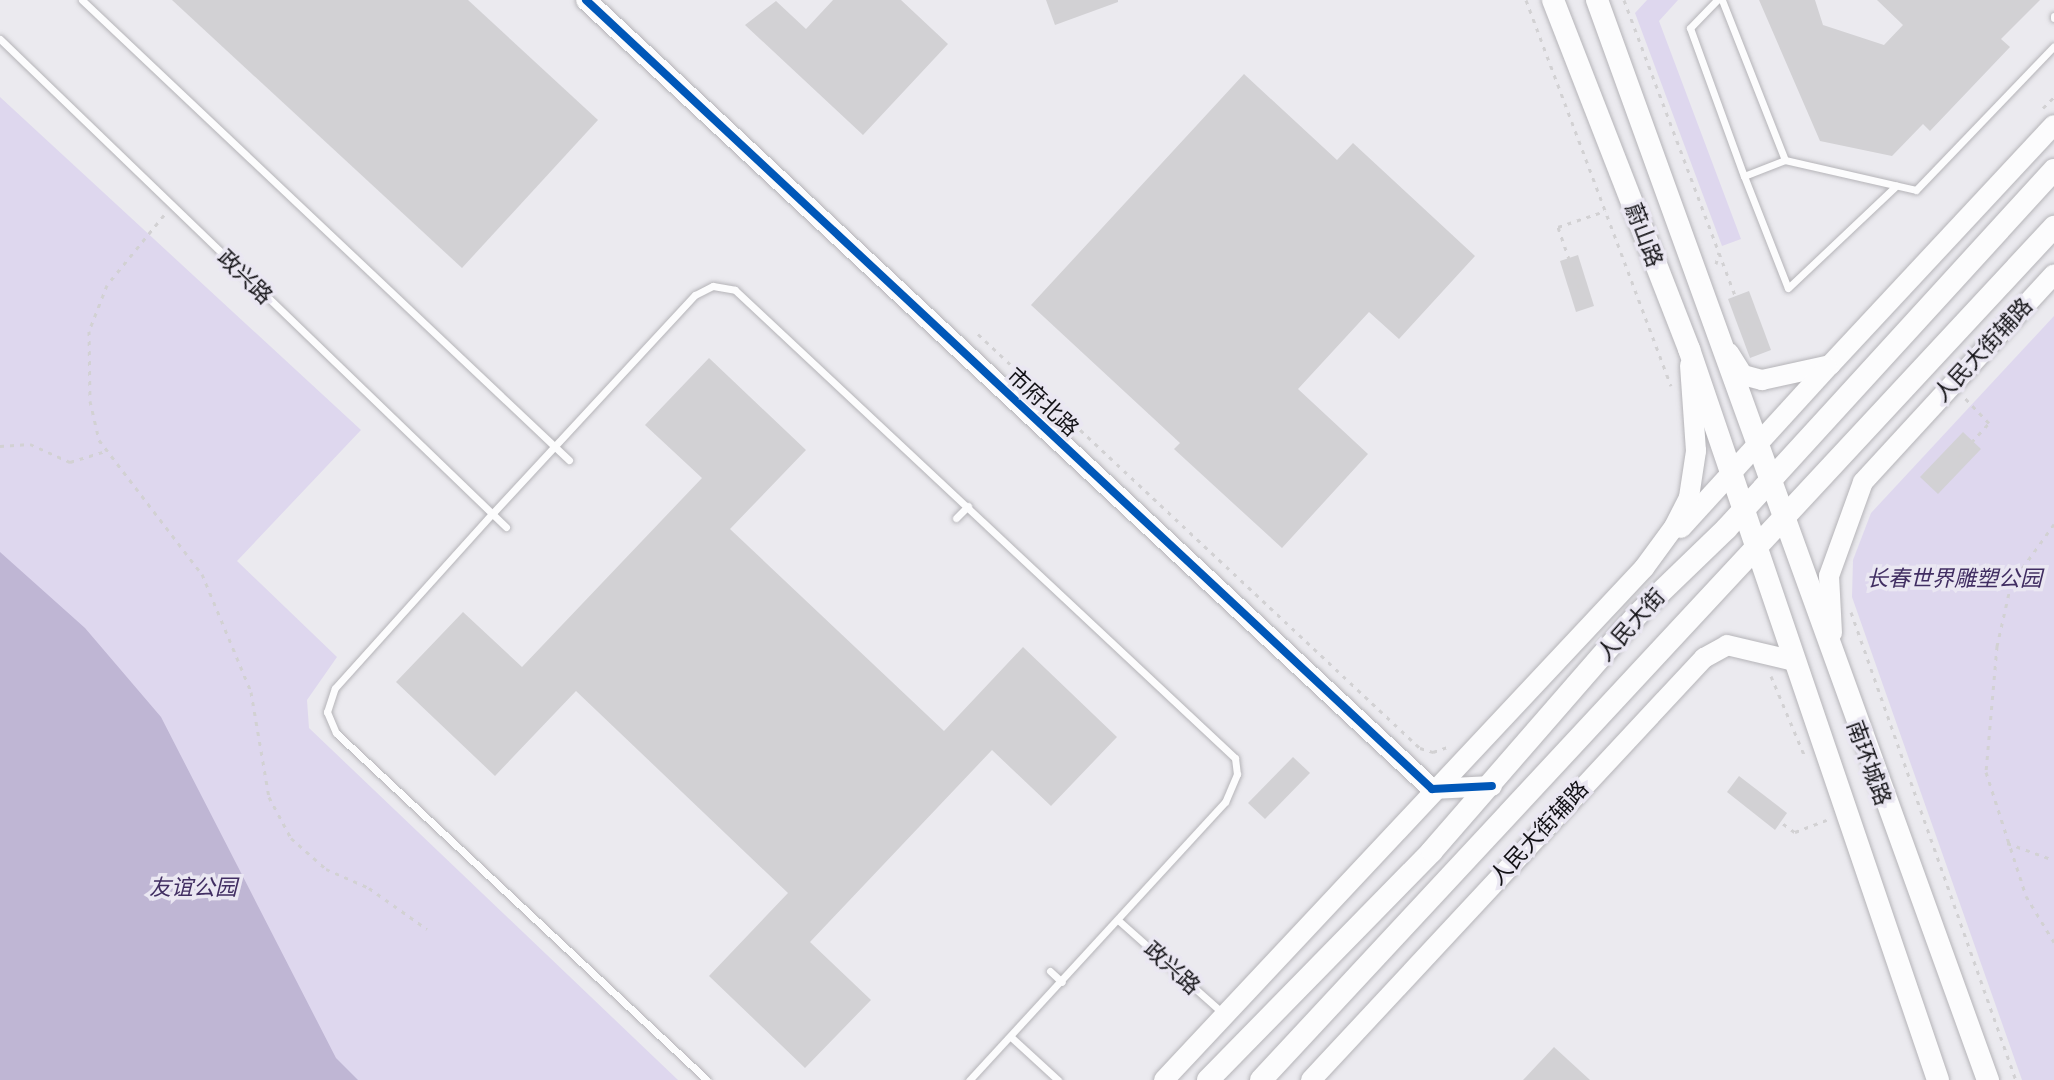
<!DOCTYPE html>
<meta charset="utf-8">
<style>
body{margin:0}
#map{position:relative;width:2054px;height:1080px;overflow:hidden;background:#ebeaef;font-family:"Roboto Serif","Noto Sans SC",serif}
div>[style]{position:absolute}
.green>*{inset:0;background:#ded7ee}
.water>*{inset:0;background:#bfb6d4}
.building>*{inset:0;background:#d2d1d4}
.path>*{height:3px;margin-top:-1.5px;transform-origin:0;background:repeating-linear-gradient(90deg,#d2d1d3 0 4px,transparent 0 10px)}
.roads{filter:drop-shadow(0 0 2px #b5b4b8) drop-shadow(0 0 2px #b5b4b8)}
.lane>*{height:7px;margin:-3.5px;padding:0 3.5px;transform-origin:3.5px;border-radius:3.5px;background:#fcfcfd}
.secondary>*{height:20px;margin:-10px;padding:0 10px;transform-origin:10px;border-radius:10px;background:#fcfcfd}
.primary>*{height:22px;margin:-11px;padding:0 11px;transform-origin:11px;border-radius:11px;background:#fcfcfd}
.cycleway>*{height:8px;margin:-4px;padding:0 4px;transform-origin:4px;border-radius:4px;background:#0057b8}
span{translate:-50% -50%;white-space:nowrap;text-align:center;line-height:1.15;-webkit-text-stroke:7px #eae7f2;paint-order:stroke}
.street-label{font-size:22px;color:#131216}
.park-label{font-size:22px;color:#412e62;font-style:italic}
</style>
<div id="map">
<div class="green">
<i style="clip-path:polygon(1647px 0,1678px 0,1659px 21px,1741px 239px,1722px 246px,1635px 13px)"></i>
<i style="clip-path:polygon(0 97px,361px 430px,237px 561px,337px 657px,307px 700px,309px 728px,678px 1080px,0 1080px)"></i>
<i style="clip-path:polygon(2054px 316px,2054px 1080px,2022px 1080px,1852px 597px,1853px 560px,1871px 513px)"></i>
</div>
<div class="water">
<i style="clip-path:polygon(0 552px,85px 628px,161px 717px,336px 1058px,358px 1080px,0 1080px)"></i>
</div>
<div class="building">
<i style="clip-path:polygon(172px 0,468px 0,598px 120px,462px 268px)"></i>
<i style="clip-path:polygon(833px 0,901px 0,948px 44px,863px 135px,745px 25px,776px 1px,806px 29px)"></i>
<i style="clip-path:polygon(1046px 0,1118px 0,1118px 2px,1055px 25px)"></i>
<i style="clip-path:polygon(1759px 0,1815px 0,1823px 25px,1884px 45px,1903px 25px,1877px 0,2040px 0,2001px 39px,2010px 47px,1930px 131px,1923px 124px,1892px 156px,1820px 141px)"></i>
<i style="clip-path:polygon(1244px 74px,1337px 160px,1353px 143px,1475px 256px,1399px 339px,1369px 312px,1298px 389px,1368px 454px,1282px 548px,1174px 449px,1180px 443px,1031px 305px)"></i>
<i style="clip-path:polygon(1578px 255px,1594px 306px,1576px 312px,1560px 261px)"></i>
<i style="clip-path:polygon(1749px 291px,1771px 350px,1750px 358px,1728px 299px)"></i>
<i style="clip-path:polygon(709px 358px,806px 450px,730px 529px,944px 731px,1023px 647px,1117px 737px,1051px 806px,992px 750px,810px 942px,871px 1000px,805px 1068px,709px 976px,788px 893px,576px 691px,495px 776px,396px 682px,463px 612px,522px 667px,702px 478px,645px 425px)"></i>
<i style="clip-path:polygon(1963px 432px,1981px 449px,1938px 494px,1920px 477px)"></i>
<i style="clip-path:polygon(1293px 757px,1310px 773px,1265px 819px,1248px 803px)"></i>
<i style="clip-path:polygon(1739px 776px,1787px 813px,1775px 830px,1727px 792px)"></i>
<i style="clip-path:polygon(1554px 1047px,1590px 1080px,1523px 1080px)"></i>
</div>
<div class="path">
<i style="left:1526px;top:0;width:412px;rotate:69.4deg"></i>
<i style="left:1624px;top:0;width:356px;rotate:69.4deg"></i>
<i style="left:2043px;top:108px;width:16px;rotate:-45deg"></i>
<i style="left:164px;top:215px;width:90px;rotate:129.2deg"></i>
<i style="left:107px;top:285px;width:49px;rotate:111.4deg"></i>
<i style="left:89px;top:331px;width:70px;rotate:89.2deg"></i>
<i style="left:90px;top:401px;width:40px;rotate:77deg"></i>
<i style="left:99px;top:440px;width:169px;rotate:52.5deg"></i>
<i style="left:202px;top:574px;width:128px;rotate:67.4deg"></i>
<i style="left:251px;top:692px;width:107px;rotate:80.3deg"></i>
<i style="left:269px;top:797px;width:47px;rotate:61.8deg"></i>
<i style="left:291px;top:838px;width:47px;rotate:41.5deg"></i>
<i style="left:326px;top:869px;width:47px;rotate:23.8deg"></i>
<i style="left:369px;top:888px;width:71px;rotate:35.3deg"></i>
<i style="left:1716px;top:264px;width:12px;rotate:-76deg"></i>
<i style="left:1579px;top:288px;width:65px;rotate:-109deg"></i>
<i style="left:1558px;top:227px;width:50px;rotate:-18.8deg"></i>
<i style="left:978px;top:334px;width:606px;rotate:43.13deg"></i>
<i style="left:1420px;top:748px;width:14px;rotate:17deg"></i>
<i style="left:1433px;top:752px;width:18px;rotate:-19deg"></i>
<i style="left:0;top:446px;width:30px;rotate:-4deg"></i>
<i style="left:30px;top:444px;width:44px;rotate:24.2deg"></i>
<i style="left:70px;top:462px;width:37px;rotate:-17deg"></i>
<i style="left:1958px;top:457px;width:46px;rotate:-47.6deg"></i>
<i style="left:1989px;top:423px;width:35px;rotate:-134deg"></i>
<i style="left:2054px;top:524px;width:74px;rotate:125.6deg"></i>
<i style="left:2011px;top:584px;width:64px;rotate:102.7deg"></i>
<i style="left:1997px;top:646px;width:126px;rotate:95deg"></i>
<i style="left:1986px;top:772px;width:130px;rotate:72.1deg"></i>
<i style="left:2026px;top:896px;width:54px;rotate:58.7deg"></i>
<i style="left:1851px;top:612px;width:496px;rotate:70.6deg"></i>
<i style="left:1771px;top:676px;width:88px;rotate:67.2deg"></i>
<i style="left:1767px;top:812px;width:34px;rotate:36deg"></i>
<i style="left:1795px;top:832px;width:34px;rotate:-21deg"></i>
<i style="left:2007px;top:843px;width:50px;rotate:19.9deg"></i>
</div>
<div class="roads">
<div class="lane">
<i style="left:82px;top:0;width:670px;rotate:43.37deg"></i>
<i style="left:1717px;top:0;width:39px;rotate:134deg"></i>
<i style="left:1690px;top:28px;width:158px;rotate:70deg"></i>
<i style="left:1744px;top:176px;width:44px;rotate:-21.3deg"></i>
<i style="left:1785px;top:160px;width:172px;rotate:-111.5deg"></i>
<i style="left:2054px;top:16px;width:2px;rotate:90deg"></i>
<i style="left:0;top:39px;width:703px;rotate:43.96deg"></i>
<i style="left:1785px;top:160px;width:134px;rotate:12.9deg"></i>
<i style="left:1916px;top:190px;width:199px;rotate:-46.2deg"></i>
<i style="left:1744px;top:176px;width:120px;rotate:68.6deg"></i>
<i style="left:1788px;top:288px;width:149px;rotate:-43.4deg"></i>
<i style="left:956px;top:518px;width:17px;rotate:-45deg"></i>
<i style="left:1118px;top:920px;width:142px;rotate:41.6deg"></i>
<i style="left:1050px;top:971px;width:16px;rotate:43deg"></i>
<i style="left:1011px;top:1037px;width:64px;rotate:42.5deg"></i>
<i style="left:707px;top:1080px;width:508px;rotate:-136.91deg"></i>
<i style="left:336px;top:733px;width:23px;rotate:-113deg"></i>
<i style="left:327px;top:712px;width:25px;rotate:-72deg"></i>
<i style="left:335px;top:688px;width:233px;rotate:-48deg"></i>
<i style="left:491px;top:515px;width:300px;rotate:-47.2deg"></i>
<i style="left:695px;top:295px;width:20px;rotate:-27deg"></i>
<i style="left:713px;top:286px;width:22px;rotate:10deg"></i>
<i style="left:735px;top:290px;width:685px;rotate:43.11deg"></i>
<i style="left:1235px;top:758px;width:16px;rotate:83deg"></i>
<i style="left:1237px;top:774px;width:30px;rotate:113deg"></i>
<i style="left:1225px;top:802px;width:378px;rotate:132.6deg"></i>
</div>
<div class="secondary">
<i style="left:586px;top:0;width:1157px;rotate:43deg"></i>
<i style="left:1432px;top:789px;width:60px;rotate:-2.9deg"></i>
<i style="left:1729px;top:353px;width:26px;rotate:58deg"></i>
<i style="left:1743px;top:375px;width:20px;rotate:15deg"></i>
<i style="left:1762px;top:380px;width:70px;rotate:-12.4deg"></i>
<i style="left:1830px;top:365px;width:328px;rotate:-47deg"></i>
<i style="left:1681px;top:528px;width:217px;rotate:-47.6deg"></i>
<i style="left:1832px;top:633px;width:57px;rotate:-93deg"></i>
<i style="left:1829px;top:576px;width:100px;rotate:-70.1deg"></i>
<i style="left:1863px;top:482px;width:282px;rotate:-47.4deg"></i>
<i style="left:1164px;top:1080px;width:702px;rotate:-46.85deg"></i>
<i style="left:1644px;top:568px;width:51px;rotate:-53.8deg"></i>
<i style="left:1674px;top:527px;width:34px;rotate:-63deg"></i>
<i style="left:1689px;top:497px;width:47px;rotate:-81.3deg"></i>
<i style="left:1696px;top:451px;width:86px;rotate:-94deg"></i>
<i style="left:1311px;top:1080px;width:577px;rotate:-47.04deg"></i>
<i style="left:1704px;top:658px;width:26px;rotate:-29deg"></i>
<i style="left:1727px;top:645px;width:69px;rotate:13.4deg"></i>
</div>
<div class="primary">
<i style="left:1553px;top:0;width:375px;rotate:68.7deg"></i>
<i style="left:1689px;top:349px;width:772px;rotate:71.19deg"></i>
<i style="left:1597px;top:0;width:1149px;rotate:70.1deg"></i>
<i style="left:1208px;top:1080px;width:320px;rotate:-45.6deg"></i>
<i style="left:1432px;top:851px;width:313px;rotate:-49deg"></i>
<i style="left:1637px;top:615px;width:124px;rotate:-44deg"></i>
<i style="left:1726px;top:529px;width:486px;rotate:-47.6deg"></i>
<i style="left:1261px;top:1080px;width:1165px;rotate:-47.09deg"></i>
</div>
</div>
<div class="cycleway">
<i style="left:586px;top:0;width:1157px;rotate:43deg"></i>
<i style="left:1432px;top:789px;width:60px;rotate:-2.9deg"></i>
</div>
<div class="street-label">
<span style="left:1644px;top:235px;rotate:69deg">蔚山路</span>
<span style="left:245px;top:277px;rotate:44deg">政兴路</span>
<span style="left:1983px;top:350px;rotate:-47deg">人民大街辅路</span>
<span style="left:1043px;top:402px;rotate:43deg">市府北路</span>
<span style="left:1631px;top:625px;rotate:-48deg">人民大街</span>
<span style="left:1869px;top:763px;rotate:70deg">南环城路</span>
<span style="left:1539px;top:833px;rotate:-47deg">人民大街辅路</span>
<span style="left:1172px;top:968px;rotate:42deg">政兴路</span>
</div>
<div class="park-label">
<span style="left:1954px;top:579px">长春世界雕塑公园</span>
<span style="left:193px;top:888px">友谊公园</span>
</div>
</div>
